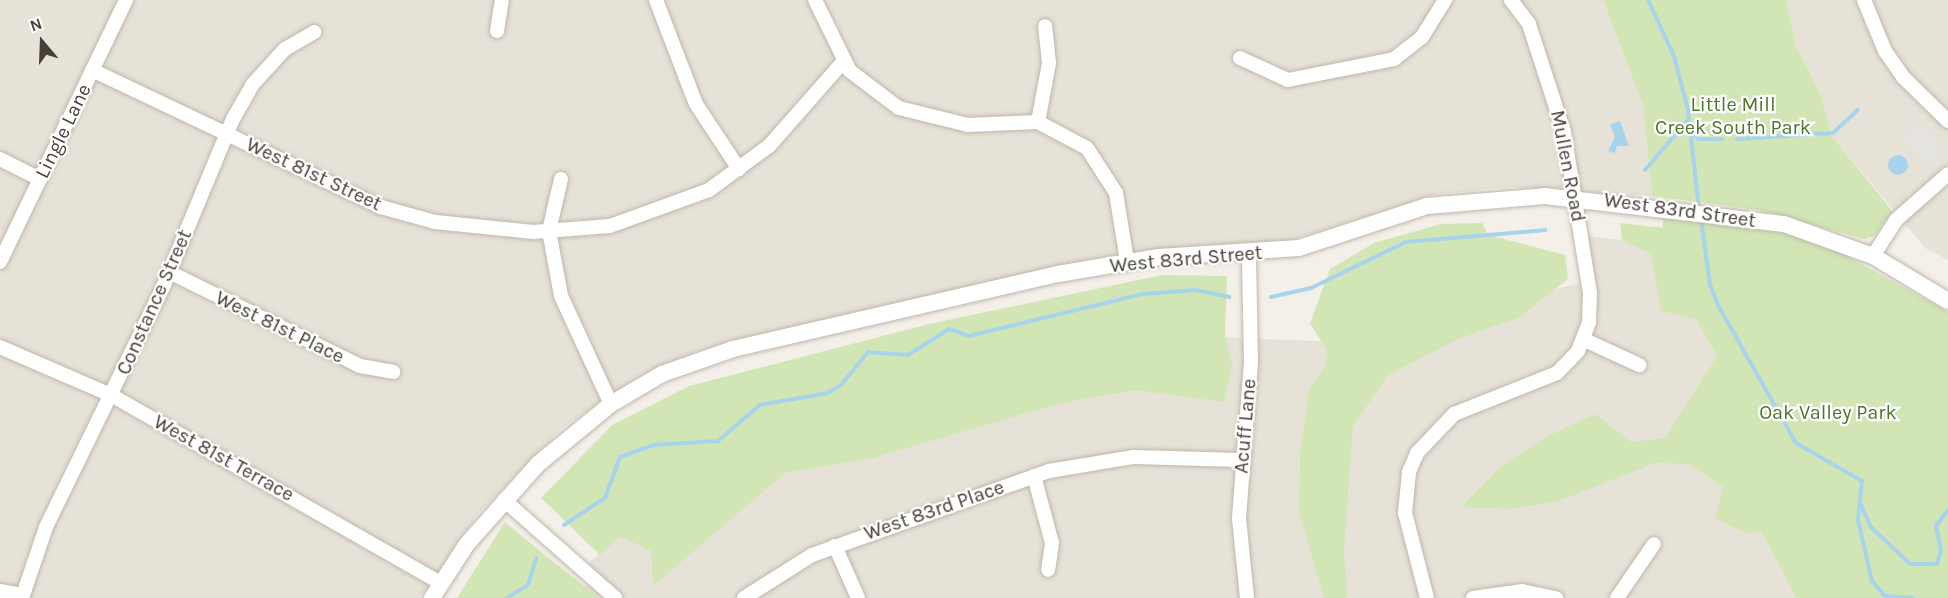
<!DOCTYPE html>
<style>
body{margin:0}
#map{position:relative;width:1948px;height:598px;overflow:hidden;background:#f4f0e9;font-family:Karla,sans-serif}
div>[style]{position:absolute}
.residential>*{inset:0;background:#e7e2d7}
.green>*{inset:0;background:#d1e6b4}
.parking>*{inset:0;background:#e5e3e0}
.water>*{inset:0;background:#a8d3ed}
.round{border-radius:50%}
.stream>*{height:4px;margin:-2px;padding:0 2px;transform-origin:2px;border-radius:2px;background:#a8d3ed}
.roads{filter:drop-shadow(0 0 2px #bfb7ac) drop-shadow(0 0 2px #bfb7ac)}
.minor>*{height:14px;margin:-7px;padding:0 7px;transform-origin:7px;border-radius:7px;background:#fff}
.tertiary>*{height:16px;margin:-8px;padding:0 8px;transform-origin:8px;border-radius:8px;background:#fff}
span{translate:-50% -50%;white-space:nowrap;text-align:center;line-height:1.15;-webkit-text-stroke:4.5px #fff;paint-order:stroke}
.park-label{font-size:20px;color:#4b762d}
.street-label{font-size:20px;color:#474038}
.north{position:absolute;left:12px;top:12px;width:60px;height:60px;-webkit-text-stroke:4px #fff;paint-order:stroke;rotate:341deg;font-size:16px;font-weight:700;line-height:24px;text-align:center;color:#474038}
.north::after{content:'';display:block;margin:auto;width:21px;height:27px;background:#474038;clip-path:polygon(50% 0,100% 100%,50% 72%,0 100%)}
</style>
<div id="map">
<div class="residential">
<i style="clip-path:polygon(0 0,1603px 0,1643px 105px,1652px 196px,1512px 187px,1438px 194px,1287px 241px,1096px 258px,697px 351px,634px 379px,561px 429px,477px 515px,420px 598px,0 598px)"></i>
<i style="clip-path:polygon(1786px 0,1948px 0,1948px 260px,1925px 248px,1832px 136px,1820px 93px,1796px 46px)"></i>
<i style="clip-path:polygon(1585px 236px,1664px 245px,1723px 355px,1745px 498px,1796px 598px,575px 598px,587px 583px,587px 565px,651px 500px,1161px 335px,1342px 342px,1592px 280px)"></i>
</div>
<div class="green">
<i style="clip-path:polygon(1603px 0,1786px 0,1796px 46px,1820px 93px,1832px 136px,1893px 212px,1874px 236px,1864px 239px,1759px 210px,1652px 196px,1643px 105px)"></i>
<i style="clip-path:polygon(1663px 217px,1795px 235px,1843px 254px,1948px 312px,1948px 598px,1796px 598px,1761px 530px,1748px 534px,1715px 518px,1723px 487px,1689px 464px,1655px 463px,1556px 502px,1510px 509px,1461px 507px,1502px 466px,1540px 440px,1595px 414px,1631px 442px,1665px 438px,1717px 356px,1696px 319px,1661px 311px,1651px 254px,1622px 240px,1620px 223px,1663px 228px)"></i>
<i style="clip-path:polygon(1482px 223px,1488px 235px,1565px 255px,1568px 279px,1518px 318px,1460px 338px,1388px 375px,1353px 426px,1344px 550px,1347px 598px,1324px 598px,1299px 512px,1300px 454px,1309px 390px,1325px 366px,1327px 351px,1310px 323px,1330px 269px,1374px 243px,1441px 224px)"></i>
<i style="clip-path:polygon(1162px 275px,1227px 276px,1225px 336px,1232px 365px,1224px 402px,1135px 390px,1062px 403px,869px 459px,785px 473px,653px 586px,651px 551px,620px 536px,600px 555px,541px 498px,612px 425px,689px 386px,929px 324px)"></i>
<i style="clip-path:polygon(505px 522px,546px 556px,599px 598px,457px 598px)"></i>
</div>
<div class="parking">
<i style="clip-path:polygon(1917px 122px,1941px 145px,1936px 150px,1945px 160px,1935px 169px,1900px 137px)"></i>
</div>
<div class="water">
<i style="clip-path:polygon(1620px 121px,1629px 146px,1617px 146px,1615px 153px,1608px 151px,1615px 137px,1610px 125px)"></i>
<i class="round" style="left:1888px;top:155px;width:20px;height:20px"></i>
</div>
<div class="stream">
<i style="left:1648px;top:0;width:62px;rotate:65.1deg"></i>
<i style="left:1674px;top:56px;width:56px;rotate:75.5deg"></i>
<i style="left:1688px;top:110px;width:100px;rotate:83.7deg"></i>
<i style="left:1690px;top:132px;width:11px;rotate:38deg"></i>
<i style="left:1699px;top:139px;width:23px"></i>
<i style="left:1737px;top:139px;width:96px;rotate:-3.6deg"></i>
<i style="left:1833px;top:133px;width:34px;rotate:-43deg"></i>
<i style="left:1645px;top:170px;width:67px;rotate:-49.2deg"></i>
<i style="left:1701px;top:219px;width:67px;rotate:82.2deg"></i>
<i style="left:1710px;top:285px;width:24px;rotate:68deg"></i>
<i style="left:1719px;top:307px;width:156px;rotate:60.5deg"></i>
<i style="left:1796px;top:443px;width:76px;rotate:29.9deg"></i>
<i style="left:1862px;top:481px;width:39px;rotate:96deg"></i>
<i style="left:1858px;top:520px;width:63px;rotate:77.1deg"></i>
<i style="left:1872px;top:581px;width:20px;rotate:49deg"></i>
<i style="left:1885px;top:596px;width:28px;rotate:4deg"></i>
<i style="left:1271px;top:297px;width:41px;rotate:-12.7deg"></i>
<i style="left:1311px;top:288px;width:106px;rotate:-25.8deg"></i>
<i style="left:1406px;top:242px;width:140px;rotate:-4.9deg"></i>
<i style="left:1861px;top:505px;width:24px;rotate:66deg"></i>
<i style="left:1871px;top:527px;width:54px;rotate:43.5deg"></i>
<i style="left:1910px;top:564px;width:27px"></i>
<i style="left:1937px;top:564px;width:15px;rotate:-74deg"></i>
<i style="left:1941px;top:550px;width:25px;rotate:-102deg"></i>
<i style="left:1936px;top:526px;width:20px;rotate:-53deg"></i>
<i style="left:564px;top:525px;width:49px;rotate:-33.4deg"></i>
<i style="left:605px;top:498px;width:44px;rotate:-69.9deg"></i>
<i style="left:620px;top:457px;width:35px;rotate:-20deg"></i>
<i style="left:653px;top:445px;width:65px;rotate:-3.5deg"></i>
<i style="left:718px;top:441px;width:55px;rotate:-40.6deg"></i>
<i style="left:760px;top:405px;width:69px;rotate:-10deg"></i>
<i style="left:828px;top:393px;width:15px;rotate:-32deg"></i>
<i style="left:841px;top:385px;width:43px;rotate:-50.7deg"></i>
<i style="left:868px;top:352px;width:40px;rotate:4.3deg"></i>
<i style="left:908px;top:355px;width:49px;rotate:-32.4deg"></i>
<i style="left:949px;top:329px;width:21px;rotate:19deg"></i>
<i style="left:969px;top:336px;width:179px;rotate:-13.6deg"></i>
<i style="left:1143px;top:294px;width:53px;rotate:-4.3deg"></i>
<i style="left:1196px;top:290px;width:34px;rotate:12deg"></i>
<i style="left:507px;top:598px;width:25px;rotate:-32deg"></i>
<i style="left:528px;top:585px;width:28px;rotate:-73deg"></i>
</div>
<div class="roads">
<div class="minor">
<i style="left:656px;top:0;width:111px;rotate:69deg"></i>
<i style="left:696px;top:104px;width:78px;rotate:56.5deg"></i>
<i style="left:815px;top:0;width:79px;rotate:63.8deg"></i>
<i style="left:850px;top:71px;width:61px;rotate:37.1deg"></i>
<i style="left:899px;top:108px;width:71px;rotate:13.8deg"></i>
<i style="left:968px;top:125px;width:70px;rotate:-2.5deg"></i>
<i style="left:1038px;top:122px;width:55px;rotate:28deg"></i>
<i style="left:1087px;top:148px;width:54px;rotate:57.2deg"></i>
<i style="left:1116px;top:193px;width:69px;rotate:80.8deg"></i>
<i style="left:1864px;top:0;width:55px;rotate:67.6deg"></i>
<i style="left:1885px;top:51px;width:32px;rotate:55deg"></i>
<i style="left:1903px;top:77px;width:63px;rotate:44.4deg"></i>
<i style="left:497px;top:31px;width:31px;rotate:-81deg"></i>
<i style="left:1240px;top:58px;width:53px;rotate:24.6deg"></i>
<i style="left:1288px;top:80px;width:108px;rotate:-11.2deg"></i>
<i style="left:1394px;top:59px;width:36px;rotate:-38deg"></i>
<i style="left:1422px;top:37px;width:44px;rotate:-58.1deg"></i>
<i style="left:92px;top:70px;width:320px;rotate:25.4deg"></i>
<i style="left:381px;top:207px;width:56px;rotate:15.5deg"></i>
<i style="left:435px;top:222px;width:99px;rotate:5.8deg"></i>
<i style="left:533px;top:232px;width:77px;rotate:-4.5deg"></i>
<i style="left:610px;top:226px;width:105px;rotate:-20deg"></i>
<i style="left:709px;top:190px;width:74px;rotate:-36.3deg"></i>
<i style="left:769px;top:146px;width:112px;rotate:-48.6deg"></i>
<i style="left:1038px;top:122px;width:60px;rotate:-79.4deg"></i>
<i style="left:1049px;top:63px;width:37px;rotate:-96deg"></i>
<i style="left:0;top:159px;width:45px;rotate:26.6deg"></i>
<i style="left:561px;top:179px;width:53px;rotate:103deg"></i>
<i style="left:549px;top:231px;width:66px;rotate:79.5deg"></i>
<i style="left:561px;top:296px;width:119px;rotate:65.2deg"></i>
<i style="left:1873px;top:256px;width:43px;rotate:-57.4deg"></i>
<i style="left:1896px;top:220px;width:69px;rotate:-41.5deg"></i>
<i style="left:0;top:262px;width:291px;rotate:-64.3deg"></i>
<i style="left:169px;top:272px;width:213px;rotate:26.2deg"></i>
<i style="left:360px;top:366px;width:34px;rotate:10deg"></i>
<i style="left:1585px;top:340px;width:60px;rotate:24.8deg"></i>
<i style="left:0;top:347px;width:121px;rotate:23.4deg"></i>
<i style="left:111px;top:395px;width:380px;rotate:29.7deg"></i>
<i style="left:1034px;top:476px;width:69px;rotate:75deg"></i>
<i style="left:1052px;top:543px;width:27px;rotate:98deg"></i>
<i style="left:504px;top:500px;width:148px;rotate:41.4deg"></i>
<i style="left:835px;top:546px;width:57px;rotate:66.1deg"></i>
<i style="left:0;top:591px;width:22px;rotate:10deg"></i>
<i style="left:22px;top:598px;width:75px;rotate:-71.3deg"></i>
<i style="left:46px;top:527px;width:267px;rotate:-64deg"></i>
<i style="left:163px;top:287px;width:182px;rotate:-67.4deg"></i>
<i style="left:233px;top:119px;width:40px;rotate:-60.3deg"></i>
<i style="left:253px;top:84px;width:47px;rotate:-47.6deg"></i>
<i style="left:285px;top:49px;width:34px;rotate:-30deg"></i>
<i style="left:744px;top:598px;width:80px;rotate:-32.3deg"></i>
<i style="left:812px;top:555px;width:251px;rotate:-19.5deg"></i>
<i style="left:1049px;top:471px;width:86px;rotate:-9.4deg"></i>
<i style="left:1134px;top:457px;width:106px;rotate:1.6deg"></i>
<i style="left:1247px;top:598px;width:80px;rotate:-95.7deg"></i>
<i style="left:1239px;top:518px;width:156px;rotate:-85.6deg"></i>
<i style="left:1251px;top:362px;width:109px;rotate:-91.1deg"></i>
<i style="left:1427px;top:598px;width:88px;rotate:-104.5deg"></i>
<i style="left:1405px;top:513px;width:41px;rotate:-84.4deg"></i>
<i style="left:1409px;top:472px;width:21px;rotate:-67deg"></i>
<i style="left:1417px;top:453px;width:54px;rotate:-46.5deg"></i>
<i style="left:1454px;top:414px;width:111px;rotate:-21.7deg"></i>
<i style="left:1557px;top:373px;width:30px;rotate:-46deg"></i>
<i style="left:1578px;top:351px;width:31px;rotate:-69deg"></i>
<i style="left:1589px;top:322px;width:29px;rotate:-88deg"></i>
<i style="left:1590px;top:293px;width:163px;rotate:-99.2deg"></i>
<i style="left:1564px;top:132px;width:114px;rotate:-108deg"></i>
<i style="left:1529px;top:24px;width:30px;rotate:-127deg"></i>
<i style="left:1473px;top:598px;width:49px;rotate:-8.1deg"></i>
<i style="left:1522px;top:591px;width:35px;rotate:12deg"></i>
<i style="left:1617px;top:598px;width:65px;rotate:-55.6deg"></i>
</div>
<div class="tertiary">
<i style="left:432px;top:598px;width:64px;rotate:-57.1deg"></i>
<i style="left:467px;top:544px;width:107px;rotate:-48.4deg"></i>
<i style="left:538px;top:464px;width:94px;rotate:-39.4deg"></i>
<i style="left:611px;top:404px;width:59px;rotate:-30.5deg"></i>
<i style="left:662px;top:374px;width:75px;rotate:-19.4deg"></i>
<i style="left:733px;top:349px;width:334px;rotate:-13deg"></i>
<i style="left:1058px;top:274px;width:102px;rotate:-9.6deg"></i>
<i style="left:1159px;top:257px;width:140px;rotate:-3.7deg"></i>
<i style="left:1299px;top:248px;width:135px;rotate:-18.2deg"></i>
<i style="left:1427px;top:206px;width:118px;rotate:-4.8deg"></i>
<i style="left:1545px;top:196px;width:241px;rotate:6.7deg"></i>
<i style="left:1784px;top:224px;width:95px;rotate:19.8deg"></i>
<i style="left:1873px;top:256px;width:87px;rotate:31deg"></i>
</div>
</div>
<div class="park-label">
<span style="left:1733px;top:116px">Little Mill<br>Creek South Park</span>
<span style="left:1828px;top:412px">Oak Valley Park</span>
</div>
<div class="street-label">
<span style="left:63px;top:131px;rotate:-64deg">Lingle Lane</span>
<span style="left:1568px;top:166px;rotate:79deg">Mullen Road</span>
<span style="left:314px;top:174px;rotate:25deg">West 81st Street</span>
<span style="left:1680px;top:210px;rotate:8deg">West 83rd Street</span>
<span style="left:1186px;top:259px;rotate:-5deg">West 83rd Street</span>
<span style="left:154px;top:302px;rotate:-66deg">Constance Street</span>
<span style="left:280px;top:327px;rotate:26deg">West 81st Place</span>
<span style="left:1245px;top:426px;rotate:-85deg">Acuff Lane</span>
<span style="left:224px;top:458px;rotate:29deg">West 81st Terrace</span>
<span style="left:934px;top:510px;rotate:-19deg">West 83rd Place</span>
</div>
<div class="north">N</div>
</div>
